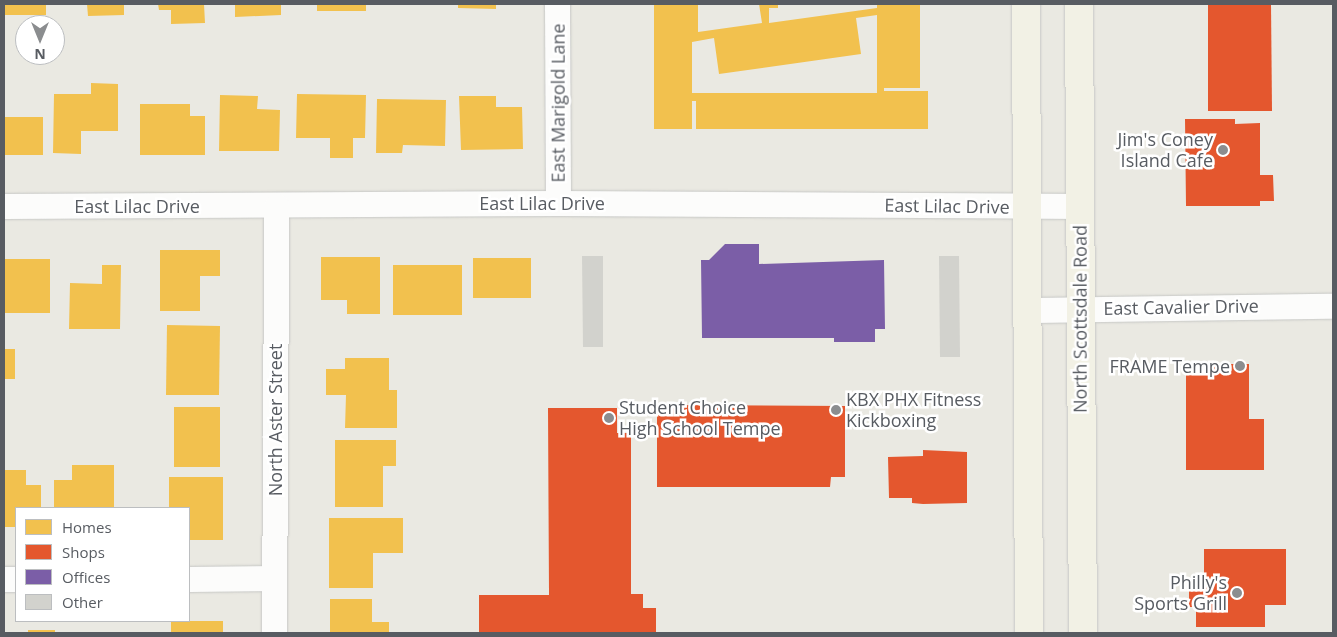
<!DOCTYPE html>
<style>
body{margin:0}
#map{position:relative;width:1337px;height:637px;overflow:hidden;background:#eae9e2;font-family:"Open Sans",sans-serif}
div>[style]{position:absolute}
.homes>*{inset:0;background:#f2c14e}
.shops>*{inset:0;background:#e4572e}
.offices>*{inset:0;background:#7b5ea7}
.building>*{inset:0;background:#d2d2cd}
.roads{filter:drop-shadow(0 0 1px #c6c7c5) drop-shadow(0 0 1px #c6c7c5)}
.minor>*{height:25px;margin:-12.5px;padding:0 12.5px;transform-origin:12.5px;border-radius:12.5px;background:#fcfcfb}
.major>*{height:28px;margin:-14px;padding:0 14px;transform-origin:14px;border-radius:14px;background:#f2f1e5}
.dots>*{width:14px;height:14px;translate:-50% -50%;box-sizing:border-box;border:2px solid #fff;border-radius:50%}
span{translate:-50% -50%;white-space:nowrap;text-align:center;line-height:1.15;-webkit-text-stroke:5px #fff;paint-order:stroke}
.street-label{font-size:18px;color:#585c62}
.poi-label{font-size:18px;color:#585c62}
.right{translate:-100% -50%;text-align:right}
.left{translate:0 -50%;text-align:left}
.frame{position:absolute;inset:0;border:5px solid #585c62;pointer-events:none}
.legend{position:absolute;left:15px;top:507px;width:175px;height:115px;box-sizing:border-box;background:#fff;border:1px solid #bcbec0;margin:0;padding:6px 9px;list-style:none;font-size:15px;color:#585c62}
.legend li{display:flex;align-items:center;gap:10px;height:25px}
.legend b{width:25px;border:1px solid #bcbec0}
.north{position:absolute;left:15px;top:15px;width:50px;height:50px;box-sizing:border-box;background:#fff;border:1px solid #bcbec0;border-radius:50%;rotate:180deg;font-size:14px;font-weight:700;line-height:20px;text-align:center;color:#585c62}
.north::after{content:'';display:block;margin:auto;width:18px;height:22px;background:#8b8d8f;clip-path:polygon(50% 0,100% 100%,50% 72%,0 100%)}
</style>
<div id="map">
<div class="homes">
<i style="clip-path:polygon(4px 4px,46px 4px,46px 15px,4px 15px)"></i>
<i style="clip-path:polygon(87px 4px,124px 4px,124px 15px,88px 16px)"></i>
<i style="clip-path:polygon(158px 4px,204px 4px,205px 23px,171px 24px,171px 10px,159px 10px)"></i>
<i style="clip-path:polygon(235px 4px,281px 4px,281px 15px,235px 17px)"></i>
<i style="clip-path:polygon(317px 4px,366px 4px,366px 11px,317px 11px)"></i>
<i style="clip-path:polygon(458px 4px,496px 4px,496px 9px,458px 8px)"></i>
<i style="clip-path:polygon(evenodd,654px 4px,698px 4px,698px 32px,762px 23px,759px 4px,778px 4px,778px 8px,769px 8px,769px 23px,877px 8px,877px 4px,920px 4px,920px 88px,884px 88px,884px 91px,928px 91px,928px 129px,696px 129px,696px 101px,692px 101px,692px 129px,654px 129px,654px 4px,877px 15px,877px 93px,692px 93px,692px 42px,714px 38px,719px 74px,861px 54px,856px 18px,877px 15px)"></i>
<i style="clip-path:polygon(91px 83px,118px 84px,118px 131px,81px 131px,81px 154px,53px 153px,54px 94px,91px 94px)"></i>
<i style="clip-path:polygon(297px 94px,366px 95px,365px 138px,353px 138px,353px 158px,330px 158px,330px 138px,296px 138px)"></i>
<i style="clip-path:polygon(220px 95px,258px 96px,257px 109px,280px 110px,279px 151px,219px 151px)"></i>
<i style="clip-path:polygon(459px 96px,496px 96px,496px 107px,522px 107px,523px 149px,461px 150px)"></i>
<i style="clip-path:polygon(377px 99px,446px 100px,445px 146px,403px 145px,402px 153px,376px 153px)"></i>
<i style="clip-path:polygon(140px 104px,190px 104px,190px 116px,205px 116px,205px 155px,140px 155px)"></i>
<i style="clip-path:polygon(4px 117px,43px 117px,43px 155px,4px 155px)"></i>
<i style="clip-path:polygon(160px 250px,220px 250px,220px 276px,200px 276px,200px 311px,160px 311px)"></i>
<i style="clip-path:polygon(321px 257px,380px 257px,380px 314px,347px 314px,347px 300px,321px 300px)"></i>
<i style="clip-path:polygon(473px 258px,531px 258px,531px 298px,473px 298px)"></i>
<i style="clip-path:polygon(4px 259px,50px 259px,50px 313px,4px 313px)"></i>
<i style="clip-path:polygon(102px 265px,121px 265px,120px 329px,69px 329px,70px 283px,102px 284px)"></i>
<i style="clip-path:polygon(393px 265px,462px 265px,462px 315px,393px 315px)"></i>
<i style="clip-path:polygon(167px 325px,220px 326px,219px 395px,166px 395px)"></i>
<i style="clip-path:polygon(4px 349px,15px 349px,15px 379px,4px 379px)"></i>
<i style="clip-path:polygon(345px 358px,389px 358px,389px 390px,397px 390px,397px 428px,345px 428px,346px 395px,326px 395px,326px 369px,345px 369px)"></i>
<i style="clip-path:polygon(174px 407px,220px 407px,220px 467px,174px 467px)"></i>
<i style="clip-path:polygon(335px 440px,396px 440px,396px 466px,383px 466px,383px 507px,335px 507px)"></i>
<i style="clip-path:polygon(72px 465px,114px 465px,114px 508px,54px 508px,54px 480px,72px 480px)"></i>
<i style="clip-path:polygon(4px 470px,26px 470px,26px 485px,41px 485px,41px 508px,16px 508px,16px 527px,4px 527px)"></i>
<i style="clip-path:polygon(169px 477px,223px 477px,223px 540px,189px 540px,189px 508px,169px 508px)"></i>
<i style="clip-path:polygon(329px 518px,403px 518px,403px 553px,373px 553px,373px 588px,329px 588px)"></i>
<i style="clip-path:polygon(330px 599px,372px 599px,372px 622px,389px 622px,389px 633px,330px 633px)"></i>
<i style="clip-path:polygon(171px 621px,223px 621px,223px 633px,171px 633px)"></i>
<i style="clip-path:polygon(28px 630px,55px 630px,55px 633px,28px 633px)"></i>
</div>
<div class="shops">
<i style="clip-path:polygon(1208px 4px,1271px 4px,1272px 111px,1208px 111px)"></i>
<i style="clip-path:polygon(1185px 119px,1235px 119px,1235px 124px,1260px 123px,1260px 175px,1273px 175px,1274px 201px,1260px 201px,1260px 206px,1186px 206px)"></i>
<i style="clip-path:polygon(1186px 364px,1249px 364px,1249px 419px,1264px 419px,1264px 470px,1186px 470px)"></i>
<i style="clip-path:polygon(657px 405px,845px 406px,845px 477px,831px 477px,830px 487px,657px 487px)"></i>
<i style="clip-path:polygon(548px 408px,617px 408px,617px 433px,631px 433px,631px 594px,643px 594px,643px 608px,656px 608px,656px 633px,479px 633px,479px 595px,549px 595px)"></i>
<i style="clip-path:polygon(923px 450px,967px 452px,967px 503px,923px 504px,912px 503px,912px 498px,889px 498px,888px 457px,923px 456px)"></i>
<i style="clip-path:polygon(1204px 549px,1286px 549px,1286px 605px,1265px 605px,1265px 627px,1196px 627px,1196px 607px,1189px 607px,1189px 581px,1204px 581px)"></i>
</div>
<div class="offices">
<i style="clip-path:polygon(725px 244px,759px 244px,759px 264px,884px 260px,885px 329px,875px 329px,875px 342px,834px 342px,834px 338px,702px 338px,701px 260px,709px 260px)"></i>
</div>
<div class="building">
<i style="clip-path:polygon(582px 256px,603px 256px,603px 347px,583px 347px)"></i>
<i style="clip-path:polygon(939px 256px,959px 256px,960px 357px,940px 357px)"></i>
</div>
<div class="roads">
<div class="minor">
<i style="left:557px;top:4px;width:199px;rotate:89.7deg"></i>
<i style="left:4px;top:206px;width:554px;rotate:-0.31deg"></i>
<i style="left:558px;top:203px;width:522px;rotate:0.33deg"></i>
<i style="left:1029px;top:310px;width:304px;rotate:-0.8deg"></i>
<i style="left:4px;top:579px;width:12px"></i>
<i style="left:189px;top:579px;width:85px;rotate:-0.7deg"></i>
<i style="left:274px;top:633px;width:427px;rotate:-89.7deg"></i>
</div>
<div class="major">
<i style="left:1026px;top:4px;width:629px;rotate:89.73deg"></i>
<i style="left:1079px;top:4px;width:629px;rotate:89.64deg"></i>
</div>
</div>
<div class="dots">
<i style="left:1223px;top:150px;background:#8b8d8f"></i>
<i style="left:1240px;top:366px;background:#8b8d8f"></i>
<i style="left:836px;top:410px;background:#8b8d8f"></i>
<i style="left:609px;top:418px;background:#8b8d8f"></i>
<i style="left:1237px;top:593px;background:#8b8d8f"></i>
</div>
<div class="street-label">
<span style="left:558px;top:103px;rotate:-90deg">East Marigold Lane</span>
<span style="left:542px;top:203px">East Lilac Drive</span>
<span style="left:137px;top:206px">East Lilac Drive</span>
<span style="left:947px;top:206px;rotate:1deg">East Lilac Drive</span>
<span style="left:1181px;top:307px;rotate:-1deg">East Cavalier Drive</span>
<span style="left:1080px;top:319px;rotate:-90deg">North Scottsdale Road</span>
<span style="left:275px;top:420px;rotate:-90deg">North Aster Street</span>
</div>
<div class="poi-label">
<span class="right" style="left:1213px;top:150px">Jim's Coney<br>Island Cafe</span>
<span class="right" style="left:1230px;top:366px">FRAME Tempe</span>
<span class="left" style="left:846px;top:410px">KBX PHX Fitness<br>Kickboxing</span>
<span class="left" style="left:619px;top:418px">Student Choice<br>High School Tempe</span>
<span class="right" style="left:1227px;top:593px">Philly's<br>Sports Grill</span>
</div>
<div class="frame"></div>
<ul class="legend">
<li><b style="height:14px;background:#f2c14e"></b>Homes</li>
<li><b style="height:14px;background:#e4572e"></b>Shops</li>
<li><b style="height:14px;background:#7b5ea7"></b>Offices</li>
<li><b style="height:14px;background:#d2d2cd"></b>Other</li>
</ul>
<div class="north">N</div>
</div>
